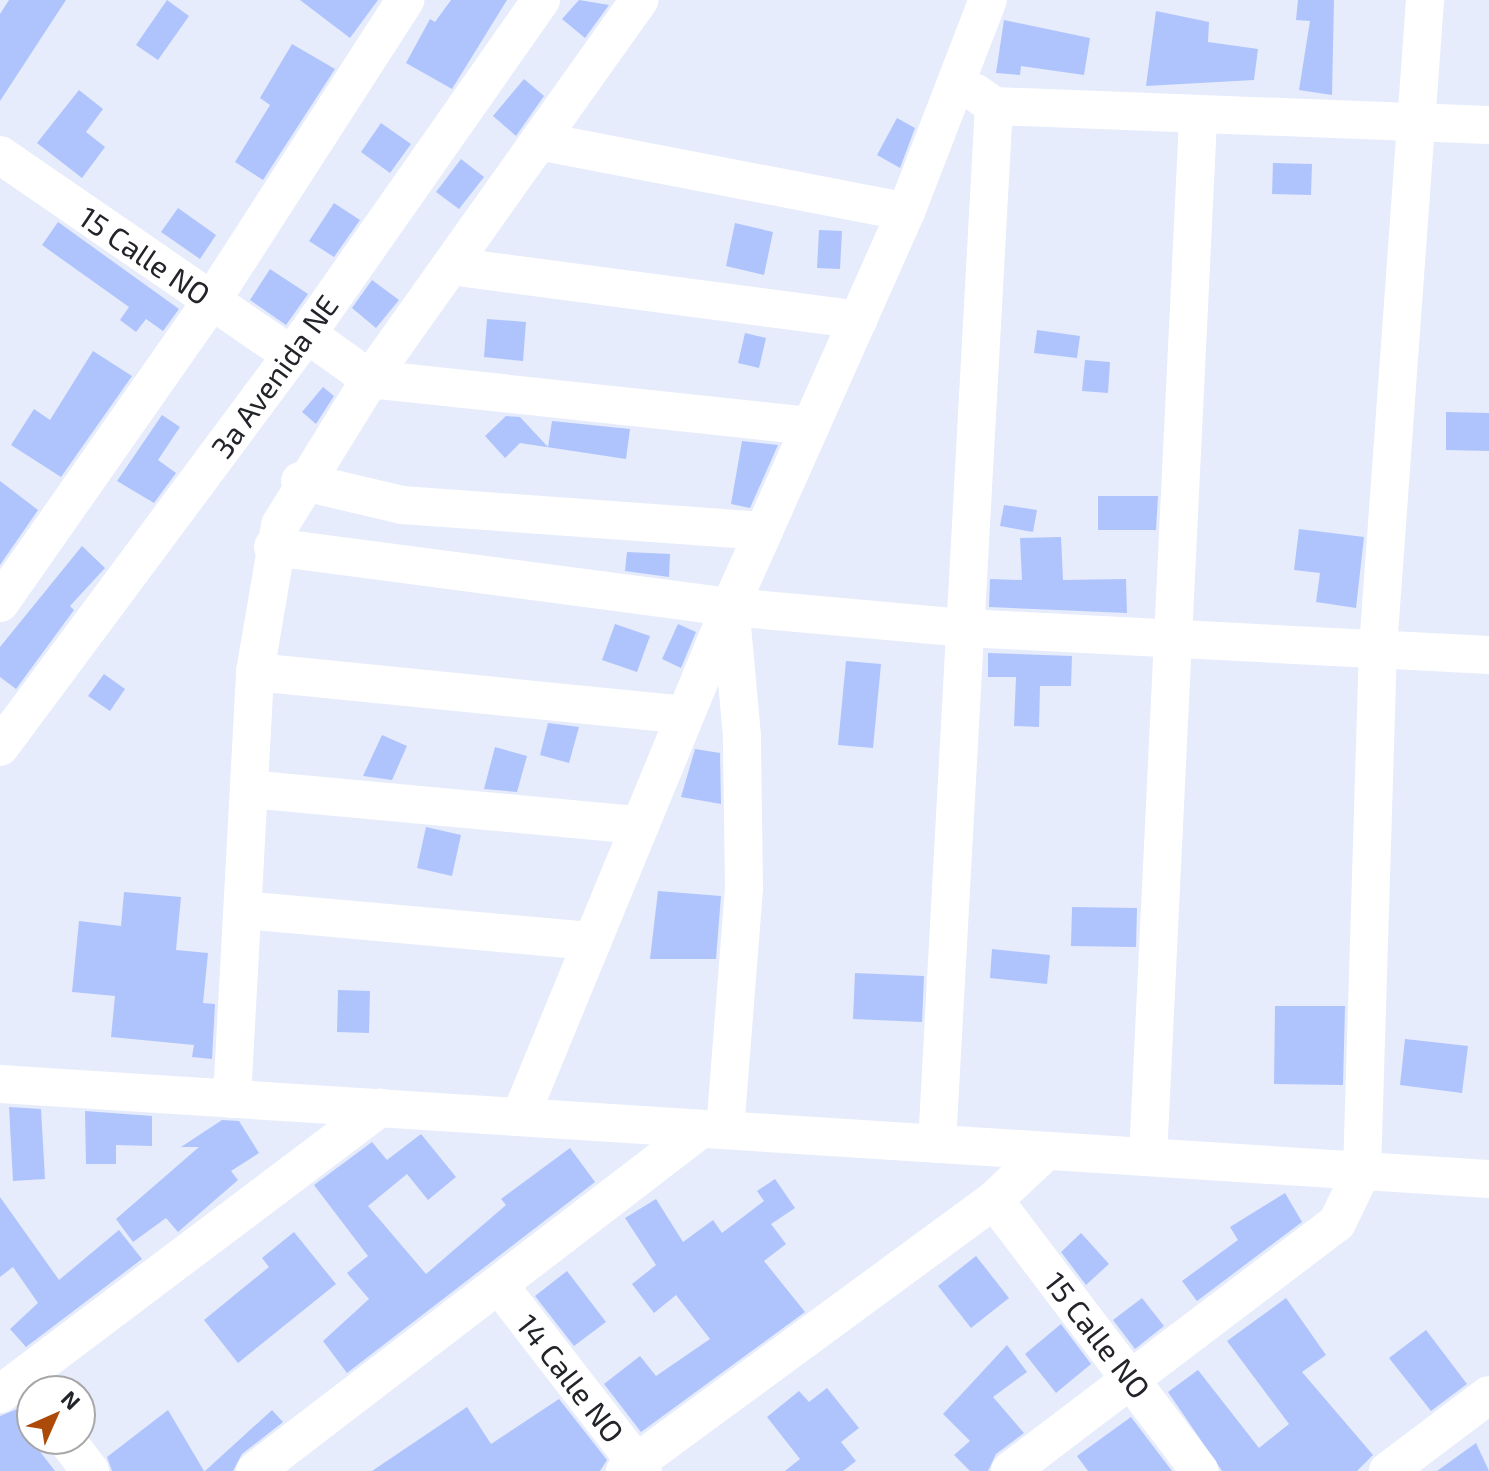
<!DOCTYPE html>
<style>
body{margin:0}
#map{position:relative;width:1489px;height:1471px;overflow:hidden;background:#e6ecfb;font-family:"Exo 2",sans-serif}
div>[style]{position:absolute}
.building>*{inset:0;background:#afc4fd}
.minor>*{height:38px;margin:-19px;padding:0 19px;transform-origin:19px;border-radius:19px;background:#fff}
span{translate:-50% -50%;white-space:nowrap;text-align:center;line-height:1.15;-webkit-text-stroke:6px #fff;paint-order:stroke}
.street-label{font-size:30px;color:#222429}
.north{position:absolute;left:16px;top:1375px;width:80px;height:80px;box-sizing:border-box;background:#fff;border:2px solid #a7a7a9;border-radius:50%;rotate:45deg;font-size:22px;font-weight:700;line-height:32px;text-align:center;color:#222429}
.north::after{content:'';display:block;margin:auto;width:28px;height:36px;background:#ab4a09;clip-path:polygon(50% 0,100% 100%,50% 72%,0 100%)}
</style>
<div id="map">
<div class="building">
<i style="clip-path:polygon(9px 0,66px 0,0 101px,0 14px)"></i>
<i style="clip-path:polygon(167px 0,189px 16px,158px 60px,136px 45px)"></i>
<i style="clip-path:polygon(300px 0,378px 0,350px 38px)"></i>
<i style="clip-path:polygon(451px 0,507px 0,452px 89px,406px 63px,430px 19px,435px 22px)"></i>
<i style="clip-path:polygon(579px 0,609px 5px,585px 38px,562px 19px)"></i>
<i style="clip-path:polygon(1298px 0,1334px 0,1332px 95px,1299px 90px,1310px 21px,1296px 20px)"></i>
<i style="clip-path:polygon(1156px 11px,1209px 22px,1208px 42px,1258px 49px,1254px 80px,1146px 86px)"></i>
<i style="clip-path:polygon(1004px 20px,1090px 38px,1084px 75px,1021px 66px,1020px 75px,996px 73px)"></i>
<i style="clip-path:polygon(292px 44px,335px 69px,263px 180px,235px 162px,270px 105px,260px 98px)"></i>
<i style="clip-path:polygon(524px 79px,544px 96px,516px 136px,493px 116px)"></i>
<i style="clip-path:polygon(79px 90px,103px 109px,86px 132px,105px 147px,82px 178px,37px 143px)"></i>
<i style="clip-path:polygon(897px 118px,915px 128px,900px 168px,877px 155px)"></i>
<i style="clip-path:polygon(381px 123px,411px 144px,390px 173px,361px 152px)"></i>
<i style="clip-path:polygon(461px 159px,484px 177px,459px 209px,436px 192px)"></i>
<i style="clip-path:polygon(1273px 163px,1312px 164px,1311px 195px,1272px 194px)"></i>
<i style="clip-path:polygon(334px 203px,360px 220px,334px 257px,309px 241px)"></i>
<i style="clip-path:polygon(178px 208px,216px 235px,200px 259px,161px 232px)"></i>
<i style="clip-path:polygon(58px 222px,179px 309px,163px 331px,146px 319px,136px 332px,120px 320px,129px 307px,42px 245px)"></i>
<i style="clip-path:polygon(735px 223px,773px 232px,764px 275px,726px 266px)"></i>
<i style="clip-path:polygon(819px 230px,842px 231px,840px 269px,817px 268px)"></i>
<i style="clip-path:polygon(270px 269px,308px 294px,286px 325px,250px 300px)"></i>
<i style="clip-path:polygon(372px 280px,399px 300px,376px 328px,352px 308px)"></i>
<i style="clip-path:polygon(487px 319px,526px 322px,523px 361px,484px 357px)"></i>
<i style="clip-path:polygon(1037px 330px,1080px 336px,1077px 358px,1034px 353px)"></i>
<i style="clip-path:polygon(745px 333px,766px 338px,759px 368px,738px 363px)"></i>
<i style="clip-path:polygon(93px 351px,132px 376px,61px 477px,11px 445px,34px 409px,50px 420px)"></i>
<i style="clip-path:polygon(1085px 360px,1110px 362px,1108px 393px,1082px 391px)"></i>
<i style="clip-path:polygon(323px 387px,334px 396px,316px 424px,302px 412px)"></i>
<i style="clip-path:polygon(1446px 412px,1489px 413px,1489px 451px,1446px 450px)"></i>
<i style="clip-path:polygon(162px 415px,180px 427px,158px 460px,176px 473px,154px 503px,117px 481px)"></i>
<i style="clip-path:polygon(506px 416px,520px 417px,548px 447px,552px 421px,630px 429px,626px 459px,520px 443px,505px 458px,485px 436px)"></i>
<i style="clip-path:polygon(742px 441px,778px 445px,750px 508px,731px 504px)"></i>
<i style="clip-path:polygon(0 481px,38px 510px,0 565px)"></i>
<i style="clip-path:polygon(1098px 496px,1158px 496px,1156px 530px,1098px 530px)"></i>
<i style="clip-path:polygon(1004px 505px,1037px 510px,1033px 532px,1000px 526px)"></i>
<i style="clip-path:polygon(1299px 529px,1364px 537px,1356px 608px,1316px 602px,1320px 573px,1294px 570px)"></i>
<i style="clip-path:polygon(1061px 537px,1063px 580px,1126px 579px,1127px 613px,989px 607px,990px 579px,1022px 580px,1020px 538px)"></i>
<i style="clip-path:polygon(82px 546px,105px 568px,70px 606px,74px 610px,16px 689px,0 677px,0 647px)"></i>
<i style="clip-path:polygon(627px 552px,670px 554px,669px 577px,625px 571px)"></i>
<i style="clip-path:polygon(615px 624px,650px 636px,637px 672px,602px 660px)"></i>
<i style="clip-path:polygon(678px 624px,696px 632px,681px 668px,662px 659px)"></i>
<i style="clip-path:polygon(988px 653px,1072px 656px,1071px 686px,1040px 686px,1039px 727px,1014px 726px,1016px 677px,988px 677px)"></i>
<i style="clip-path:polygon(846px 661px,881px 664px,873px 748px,838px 745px)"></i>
<i style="clip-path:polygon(104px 674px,125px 689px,110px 711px,88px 696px)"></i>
<i style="clip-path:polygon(548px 723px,579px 727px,569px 763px,540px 755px)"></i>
<i style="clip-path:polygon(382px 735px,407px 746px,392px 780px,363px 776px)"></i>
<i style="clip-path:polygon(495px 747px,527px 756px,517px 792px,484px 789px)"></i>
<i style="clip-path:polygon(695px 749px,720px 753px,721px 804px,681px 797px)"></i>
<i style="clip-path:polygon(426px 827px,461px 835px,452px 876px,417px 868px)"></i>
<i style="clip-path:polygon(658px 891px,721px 896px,716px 959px,650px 959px)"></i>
<i style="clip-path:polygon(124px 892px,181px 897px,176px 950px,208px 953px,203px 1003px,215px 1004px,212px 1059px,192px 1057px,194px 1045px,111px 1037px,115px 996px,72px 992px,79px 921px,121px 926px)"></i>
<i style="clip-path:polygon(1072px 907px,1137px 908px,1136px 947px,1071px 946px)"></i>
<i style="clip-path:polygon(992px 949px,1050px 955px,1047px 984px,990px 978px)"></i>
<i style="clip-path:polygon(855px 973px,924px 976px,922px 1022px,853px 1019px)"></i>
<i style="clip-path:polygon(338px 990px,370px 991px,369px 1033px,337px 1032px)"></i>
<i style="clip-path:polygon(1275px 1006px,1345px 1006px,1343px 1085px,1274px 1084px)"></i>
<i style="clip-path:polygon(1405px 1039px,1468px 1046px,1462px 1093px,1400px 1085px)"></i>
<i style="clip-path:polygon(9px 1107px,41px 1109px,45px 1179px,13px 1181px)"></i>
<i style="clip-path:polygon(85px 1111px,152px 1116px,152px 1146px,116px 1145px,116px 1164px,86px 1164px)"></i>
<i style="clip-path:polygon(222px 1120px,239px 1121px,259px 1153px,231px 1171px,238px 1180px,178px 1232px,166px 1218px,133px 1242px,116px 1219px,199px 1147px,181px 1147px)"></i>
<i style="clip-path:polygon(421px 1134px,456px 1177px,428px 1200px,407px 1174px,368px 1206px,426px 1274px,506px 1205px,501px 1199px,570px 1148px,595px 1182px,347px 1373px,323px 1341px,369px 1299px,347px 1273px,368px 1256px,314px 1185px,372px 1142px,387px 1160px)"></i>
<i style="clip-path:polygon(775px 1179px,795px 1208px,771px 1224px,786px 1244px,764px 1261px,805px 1312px,641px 1432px,604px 1384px,640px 1356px,656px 1376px,710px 1339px,676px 1295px,654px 1313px,632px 1284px,656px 1265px,625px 1218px,656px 1199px,683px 1242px,713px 1220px,722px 1233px,764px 1201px,757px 1191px)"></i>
<i style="clip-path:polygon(1285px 1193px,1302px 1222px,1197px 1301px,1182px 1281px,1238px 1240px,1230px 1227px)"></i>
<i style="clip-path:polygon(0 1197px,59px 1280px,119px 1230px,142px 1259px,26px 1347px,10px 1329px,38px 1303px,13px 1267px,0 1277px)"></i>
<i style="clip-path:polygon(294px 1232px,336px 1284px,238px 1363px,204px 1320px,269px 1267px,262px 1258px)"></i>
<i style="clip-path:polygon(1081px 1233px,1109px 1264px,1086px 1285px,1061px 1252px)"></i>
<i style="clip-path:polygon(976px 1256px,1009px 1298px,971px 1328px,938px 1286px)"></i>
<i style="clip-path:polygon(567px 1271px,606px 1322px,574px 1346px,535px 1296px)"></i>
<i style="clip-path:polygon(1142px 1298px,1164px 1326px,1135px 1349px,1113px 1320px)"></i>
<i style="clip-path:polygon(1286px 1298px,1326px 1355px,1302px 1372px,1373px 1455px,1357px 1471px,1222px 1471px,1168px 1392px,1198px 1370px,1259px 1448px,1289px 1424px,1227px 1341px)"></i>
<i style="clip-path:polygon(1061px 1324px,1091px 1364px,1056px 1393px,1025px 1354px)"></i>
<i style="clip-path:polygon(1426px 1330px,1467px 1384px,1431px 1411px,1389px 1358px)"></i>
<i style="clip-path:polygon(1007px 1345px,1027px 1372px,993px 1397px,1024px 1433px,996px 1454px,988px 1471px,970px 1471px,954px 1455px,970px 1441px,943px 1414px)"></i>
<i style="clip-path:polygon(827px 1388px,859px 1428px,841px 1442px,856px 1461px,843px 1471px,785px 1471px,800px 1459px,767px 1417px,799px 1391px,809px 1402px)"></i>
<i style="clip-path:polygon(559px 1399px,607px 1460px,600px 1471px,372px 1471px,467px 1407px,491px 1444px)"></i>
<i style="clip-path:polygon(17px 1409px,32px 1428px,31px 1440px,55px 1471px,0 1471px,0 1416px)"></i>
<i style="clip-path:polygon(168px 1410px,204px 1471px,112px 1471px,107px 1457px)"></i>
<i style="clip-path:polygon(272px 1410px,283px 1422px,242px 1454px,233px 1471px,205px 1471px)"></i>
<i style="clip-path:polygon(1131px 1417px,1172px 1471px,1088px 1471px,1077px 1456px)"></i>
<i style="clip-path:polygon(1476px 1443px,1489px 1471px,1437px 1471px)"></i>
</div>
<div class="minor">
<i style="left:976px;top:93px;width:22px;rotate:36deg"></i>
<i style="left:994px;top:106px;width:495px;rotate:2.2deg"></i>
<i style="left:539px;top:141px;width:374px;rotate:10.9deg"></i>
<i style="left:0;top:155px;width:353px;rotate:34.5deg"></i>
<i style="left:450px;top:266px;width:412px;rotate:7.5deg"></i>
<i style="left:307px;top:334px;width:77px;rotate:35.5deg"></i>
<i style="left:370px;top:379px;width:443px;rotate:6.1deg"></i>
<i style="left:300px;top:481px;width:105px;rotate:13.2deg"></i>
<i style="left:402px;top:505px;width:363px;rotate:4.1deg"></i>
<i style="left:273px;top:547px;width:461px;rotate:7.5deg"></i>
<i style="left:730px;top:607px;width:237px;rotate:5.1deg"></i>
<i style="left:966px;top:628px;width:524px;rotate:2.96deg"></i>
<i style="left:0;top:603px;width:370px;rotate:-55deg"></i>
<i style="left:212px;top:300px;width:357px;rotate:-57.2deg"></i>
<i style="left:255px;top:672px;width:432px;rotate:5.7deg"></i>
<i style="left:0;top:747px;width:515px;rotate:-53.38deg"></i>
<i style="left:307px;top:334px;width:408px;rotate:-55deg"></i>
<i style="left:249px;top:789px;width:393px;rotate:5.3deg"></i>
<i style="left:243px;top:910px;width:351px;rotate:5.1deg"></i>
<i style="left:0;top:1084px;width:1492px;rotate:3.65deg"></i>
<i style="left:232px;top:1099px;width:428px;rotate:-86.9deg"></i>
<i style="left:255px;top:672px;width:149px;rotate:-80.3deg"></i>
<i style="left:280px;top:525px;width:172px;rotate:-58.3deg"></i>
<i style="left:370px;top:379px;width:465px;rotate:-54.6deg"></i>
<i style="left:520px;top:1117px;width:552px;rotate:-67.62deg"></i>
<i style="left:730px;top:607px;width:432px;rotate:-66deg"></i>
<i style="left:906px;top:212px;width:227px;rotate:-68.9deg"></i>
<i style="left:725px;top:1130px;width:243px;rotate:-85.5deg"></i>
<i style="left:744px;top:888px;width:152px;rotate:-90.8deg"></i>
<i style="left:742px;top:736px;width:122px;rotate:-95.2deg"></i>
<i style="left:937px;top:1144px;width:1040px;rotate:-86.86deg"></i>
<i style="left:1148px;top:1157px;width:1040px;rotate:-87.24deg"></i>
<i style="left:994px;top:1200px;width:340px;rotate:52.8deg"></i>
<i style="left:499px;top:1285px;width:235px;rotate:52.3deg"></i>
<i style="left:0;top:1394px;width:476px;rotate:-37deg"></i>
<i style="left:66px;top:1439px;width:40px;rotate:53deg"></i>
<i style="left:255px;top:1471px;width:562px;rotate:-37.48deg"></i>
<i style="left:625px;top:1471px;width:458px;rotate:-36.3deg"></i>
<i style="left:994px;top:1200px;width:71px;rotate:-43.3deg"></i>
<i style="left:1010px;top:1471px;width:410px;rotate:-37.2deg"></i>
<i style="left:1337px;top:1223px;width:58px;rotate:-64.3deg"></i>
<i style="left:1362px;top:1171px;width:523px;rotate:-88.25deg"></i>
<i style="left:1378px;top:648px;width:650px;rotate:-85.85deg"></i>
<i style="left:1388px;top:1471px;width:126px;rotate:-37deg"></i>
</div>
<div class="street-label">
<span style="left:145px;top:255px;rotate:34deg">15 Calle NO</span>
<span style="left:274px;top:376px;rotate:-54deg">3a Avenida NE</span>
<span style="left:1098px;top:1335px;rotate:52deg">15 Calle NO</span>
<span style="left:571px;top:1378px;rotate:52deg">14 Calle NO</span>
</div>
<div class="north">N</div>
</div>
